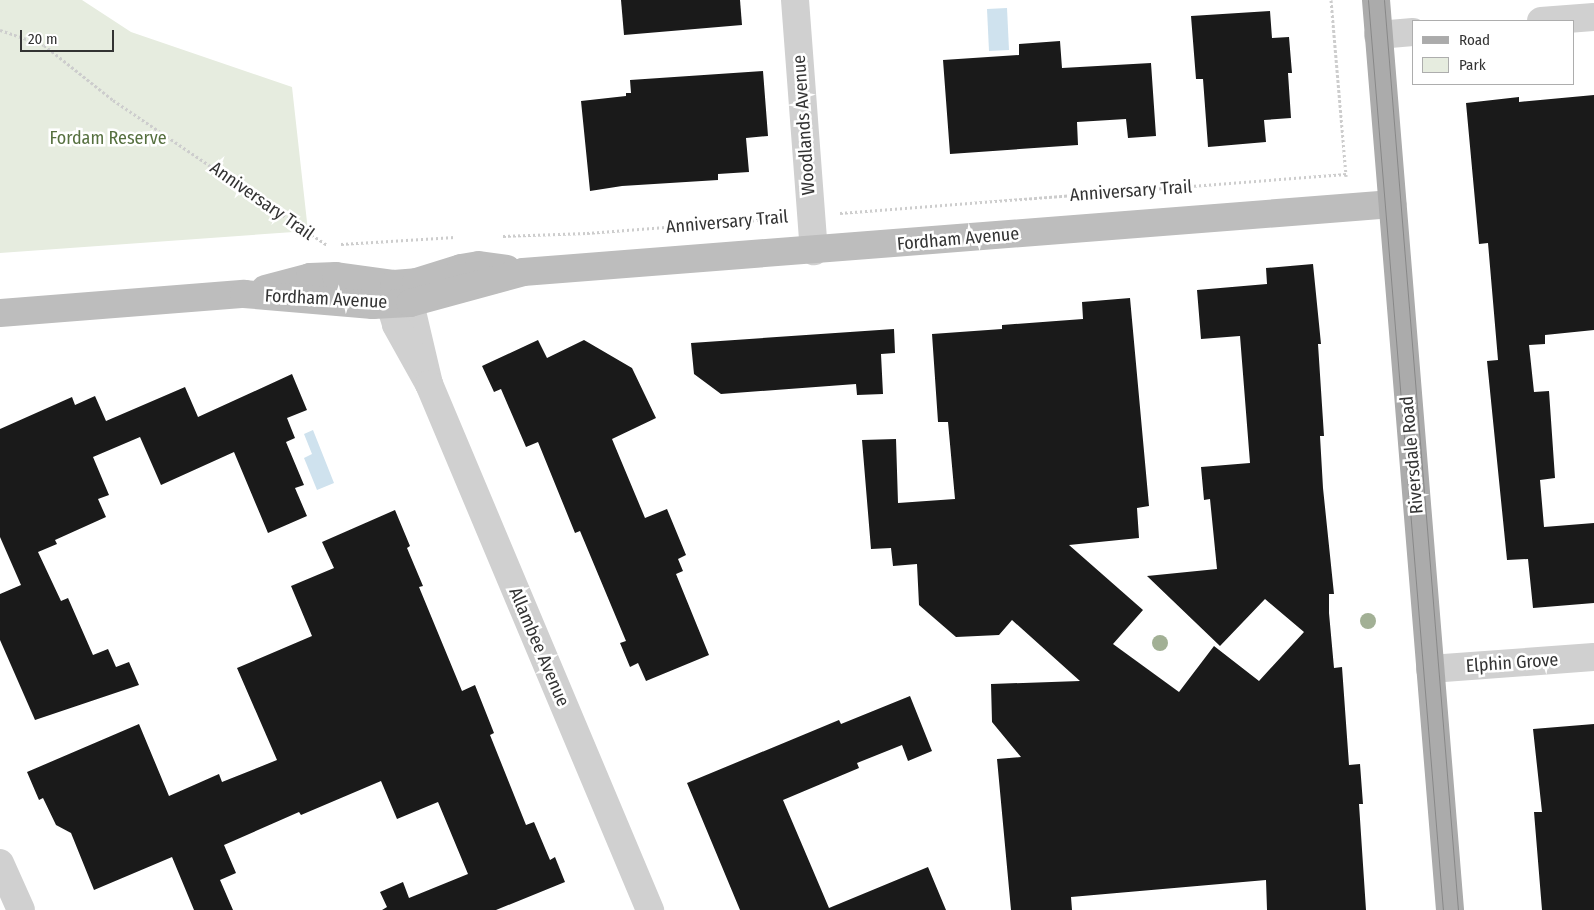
<!DOCTYPE html>
<style>
body{margin:0}
#map{position:relative;width:1594px;height:910px;overflow:hidden;background:#fff;font-family:"Fira Sans Condensed",sans-serif}
div>[style]{position:absolute}
.green>*{inset:0;background:#e6ecdf}
.water>*{inset:0;background:#cfe2ee}
.building>*{inset:0;background:#1a1a1a}
.path>*{height:3px;margin-top:-1.5px;transform-origin:0;background:repeating-linear-gradient(90deg,#cdcdcd 0 2.5px,transparent 0 5px)}
.street>*{height:28px;margin:-14px;padding:0 14px;transform-origin:14px;border-radius:14px;background:#d0d0d0}
.secondary>*{height:28px;margin:-14px;padding:0 14px;transform-origin:14px;border-radius:14px;background:#bdbdbd}
.primary>*{height:28px;margin:-14px;padding:0 14px;transform-origin:14px;border-radius:14px;background:#ababab}
.tram>*{height:1px;margin:-0.5px;padding:0 0.5px;transform-origin:0.5px;border-radius:0.5px;background:#888}
.trees>*{width:16px;height:16px;margin:-8px;border-radius:50%;background:#a2b095}
span{translate:-50% -50%;white-space:nowrap;text-align:center;line-height:1.15;-webkit-text-stroke:5px #fff;paint-order:stroke}
.street-label{font-size:18px;color:#333}
.park-label{font-size:18px;color:#56703f}
.legend{position:absolute;left:1412px;top:20px;width:162px;height:65px;box-sizing:border-box;background:#fff;border:1px solid #adadad;margin:0;padding:6px 9px;list-style:none;font-size:15px;color:#333}
.legend li{display:flex;align-items:center;gap:10px;height:25px}
.legend b{width:25px;border:1px solid #adadad}
.scale{position:absolute;left:20px;top:30px;width:94px;height:22px;box-sizing:border-box;border:2px solid #333;border-top:0;padding-left:6px;font-size:15px;line-height:18px;white-space:nowrap;color:#333;-webkit-text-stroke:4px #fff;paint-order:stroke}
</style>
<div id="map">
<div class="green">
<i style="clip-path:polygon(0 0,82px 0,131px 32px,292px 87px,308px 231px,0 253px)"></i>
</div>
<div class="water">
<i style="clip-path:polygon(1007px 8px,1009px 50px,989px 51px,987px 9px)"></i>
<i style="clip-path:polygon(313px 430px,334px 483px,317px 490px,304px 458px,312px 454px,304px 434px)"></i>
</div>
<div class="building">
<i style="clip-path:polygon(621px 0,740px 0,742px 25px,624px 35px)"></i>
<i style="clip-path:polygon(1270px 11px,1272px 38px,1289px 37px,1292px 73px,1288px 73px,1291px 118px,1264px 120px,1266px 142px,1208px 147px,1203px 79px,1196px 79px,1191px 16px)"></i>
<i style="clip-path:polygon(1060px 41px,1062px 68px,1151px 63px,1156px 136px,1128px 138px,1126px 119px,1077px 122px,1078px 145px,950px 154px,943px 60px,1019px 55px,1019px 44px)"></i>
<i style="clip-path:polygon(763px 71px,768px 136px,746px 138px,749px 172px,718px 174px,718px 180px,622px 186px,590px 191px,581px 101px,626px 96px,626px 93px,631px 93px,630px 80px)"></i>
<i style="clip-path:polygon(1594px 95px,1594px 330px,1545px 335px,1545px 344px,1529px 345px,1534px 392px,1549px 391px,1555px 478px,1540px 480px,1544px 527px,1594px 523px,1594px 603px,1533px 608px,1528px 559px,1507px 560px,1487px 361px,1498px 360px,1488px 243px,1479px 244px,1466px 103px,1519px 97px,1519px 102px)"></i>
<i style="clip-path:polygon(1313px 264px,1321px 344px,1318px 344px,1324px 436px,1320px 436px,1323px 488px,1334px 594px,1329px 594px,1329px 613px,1334px 668px,1342px 667px,1349px 765px,1360px 764px,1363px 804px,1359px 804px,1366px 910px,1267px 910px,1266px 880px,1071px 897px,1072px 910px,1011px 910px,997px 759px,1021px 757px,992px 722px,991px 684px,1080px 681px,1012px 620px,999px 635px,956px 637px,919px 605px,917px 564px,893px 566px,891px 548px,871px 549px,862px 440px,896px 439px,898px 503px,955px 499px,948px 422px,938px 422px,932px 334px,1002px 329px,1002px 325px,1083px 319px,1082px 302px,1130px 298px,1149px 506px,1137px 508px,1139px 538px,1069px 545px,1143px 610px,1113px 644px,1179px 692px,1214px 646px,1259px 681px,1304px 632px,1265px 599px,1220px 646px,1147px 576px,1217px 569px,1210px 499px,1204px 500px,1201px 467px,1250px 463px,1240px 336px,1201px 339px,1197px 290px,1267px 284px,1266px 268px)"></i>
<i style="clip-path:polygon(894px 329px,895px 353px,881px 354px,883px 394px,857px 395px,856px 384px,721px 394px,694px 374px,691px 343px)"></i>
<i style="clip-path:polygon(538px 340px,547px 358px,584px 340px,632px 368px,656px 418px,612px 439px,645px 518px,667px 509px,686px 555px,678px 559px,683px 571px,676px 574px,709px 655px,646px 681px,638px 663px,630px 667px,620px 643px,626px 641px,580px 531px,575px 533px,538px 442px,526px 447px,501px 389px,494px 392px,482px 366px)"></i>
<i style="clip-path:polygon(292px 374px,307px 410px,287px 418px,295px 438px,286px 442px,304px 485px,295px 488px,307px 516px,268px 533px,234px 452px,161px 485px,140px 437px,93px 457px,109px 495px,98px 499px,106px 517px,55px 540px,57px 544px,38px 552px,61px 601px,68px 598px,93px 655px,108px 649px,116px 667px,129px 662px,139px 685px,35px 720px,0 640px,0 594px,21px 585px,0 537px,0 429px,72px 397px,75px 405px,95px 396px,106px 421px,185px 387px,198px 417px)"></i>
<i style="clip-path:polygon(395px 510px,410px 546px,407px 548px,423px 586px,419px 587px,462px 691px,475px 685px,494px 733px,490px 735px,526px 825px,534px 822px,550px 860px,555px 857px,565px 882px,496px 910px,382px 910px,387px 907px,380px 892px,403px 882px,409px 898px,468px 874px,438px 802px,397px 819px,381px 781px,301px 815px,299px 812px,224px 845px,236px 873px,220px 880px,233px 910px,194px 910px,172px 857px,94px 890px,71px 833px,56px 825px,43px 798px,39px 800px,27px 772px,139px 724px,169px 796px,219px 774px,222px 782px,277px 760px,237px 668px,312px 636px,291px 586px,334px 568px,322px 542px)"></i>
<i style="clip-path:polygon(910px 696px,932px 751px,908px 761px,902px 745px,857px 763px,859px 768px,783px 800px,829px 908px,928px 867px,946px 910px,740px 910px,687px 783px,839px 720px,841px 724px)"></i>
<i style="clip-path:polygon(1594px 724px,1594px 910px,1542px 910px,1534px 812px,1542px 812px,1533px 729px)"></i>
</div>
<div class="path">
<i style="left:1331px;top:0;width:177px;rotate:85.1deg"></i>
<i style="left:0;top:30px;width:46px;rotate:18.8deg"></i>
<i style="left:44px;top:45px;width:88px;rotate:38.6deg"></i>
<i style="left:113px;top:100px;width:258px;rotate:34.1deg"></i>
<i style="left:840px;top:213px;width:508px;rotate:-4.41deg"></i>
<i style="left:503px;top:236px;width:84px;rotate:-2deg"></i>
<i style="left:587px;top:233px;width:195px;rotate:-4.4deg"></i>
<i style="left:341px;top:244px;width:114px;rotate:-3.5deg"></i>
</div>
<div class="street">
<i style="left:795px;top:0;width:252px;rotate:85.7deg"></i>
<i style="left:1541px;top:21px;width:53px;rotate:-4.3deg"></i>
<i style="left:1378px;top:35px;width:35px;rotate:-5deg"></i>
<i style="left:429px;top:384px;width:83px;rotate:-103.2deg"></i>
<i style="left:410px;top:303px;width:25px;rotate:-130deg"></i>
<i style="left:394px;top:284px;width:15px;rotate:113deg"></i>
<i style="left:388px;top:298px;width:28px;rotate:73deg"></i>
<i style="left:396px;top:325px;width:68px;rotate:60.8deg"></i>
<i style="left:429px;top:384px;width:571px;rotate:67.21deg"></i>
<i style="left:1430px;top:669px;width:164px;rotate:-4.2deg"></i>
<i style="left:0;top:863px;width:51px;rotate:65.9deg"></i>
</div>
<div class="secondary">
<i style="left:265px;top:289px;width:47px;rotate:-14.9deg"></i>
<i style="left:310px;top:277px;width:26px;rotate:-2deg"></i>
<i style="left:336px;top:276px;width:59px;rotate:7.9deg"></i>
<i style="left:394px;top:284px;width:22px;rotate:-5deg"></i>
<i style="left:416px;top:282px;width:47px;rotate:-17.3deg"></i>
<i style="left:461px;top:268px;width:18px;rotate:-9deg"></i>
<i style="left:479px;top:265px;width:28px;rotate:8deg"></i>
<i style="left:0;top:313px;width:245px;rotate:-4.5deg"></i>
<i style="left:244px;top:294px;width:129px;rotate:4.9deg"></i>
<i style="left:373px;top:305px;width:37px;rotate:-3deg"></i>
<i style="left:410px;top:303px;width:117px;rotate:-15.3deg"></i>
<i style="left:523px;top:272px;width:872px;rotate:-4.47deg"></i>
</div>
<div class="primary">
<i style="left:1376px;top:0;width:913px;rotate:85.35deg"></i>
</div>
<div class="tram">
<i style="left:1368px;top:0;width:913px;rotate:85.29deg"></i>
<i style="left:1384px;top:0;width:913px;rotate:85.35deg"></i>
</div>
<div class="trees">
<i style="left:1368px;top:621px"></i>
<i style="left:1160px;top:643px"></i>
</div>
<div class="street-label">
<span style="left:804px;top:125px;rotate:-94deg">Woodlands Avenue</span>
<span style="left:1131px;top:191px;rotate:-4deg">Anniversary Trail</span>
<span style="left:262px;top:201px;rotate:35deg">Anniversary Trail</span>
<span style="left:727px;top:222px;rotate:-5deg">Anniversary Trail</span>
<span style="left:958px;top:239px;rotate:-5deg">Fordham Avenue</span>
<span style="left:326px;top:299px;rotate:3deg">Fordham Avenue</span>
<span style="left:1412px;top:455px;rotate:-95deg">Riversdale Road</span>
<span style="left:539px;top:647px;rotate:67deg">Allambee Avenue</span>
<span style="left:1512px;top:663px;rotate:-4deg">Elphin Grove</span>
</div>
<div class="park-label">
<span style="left:108px;top:138px">Fordam Reserve</span>
</div>
<ul class="legend">
<li><b style="height:6px;background:#ababab"></b>Road</li>
<li><b style="height:14px;background:#e6ecdf"></b>Park</li>
</ul>
<div class="scale">20 m</div>
</div>
